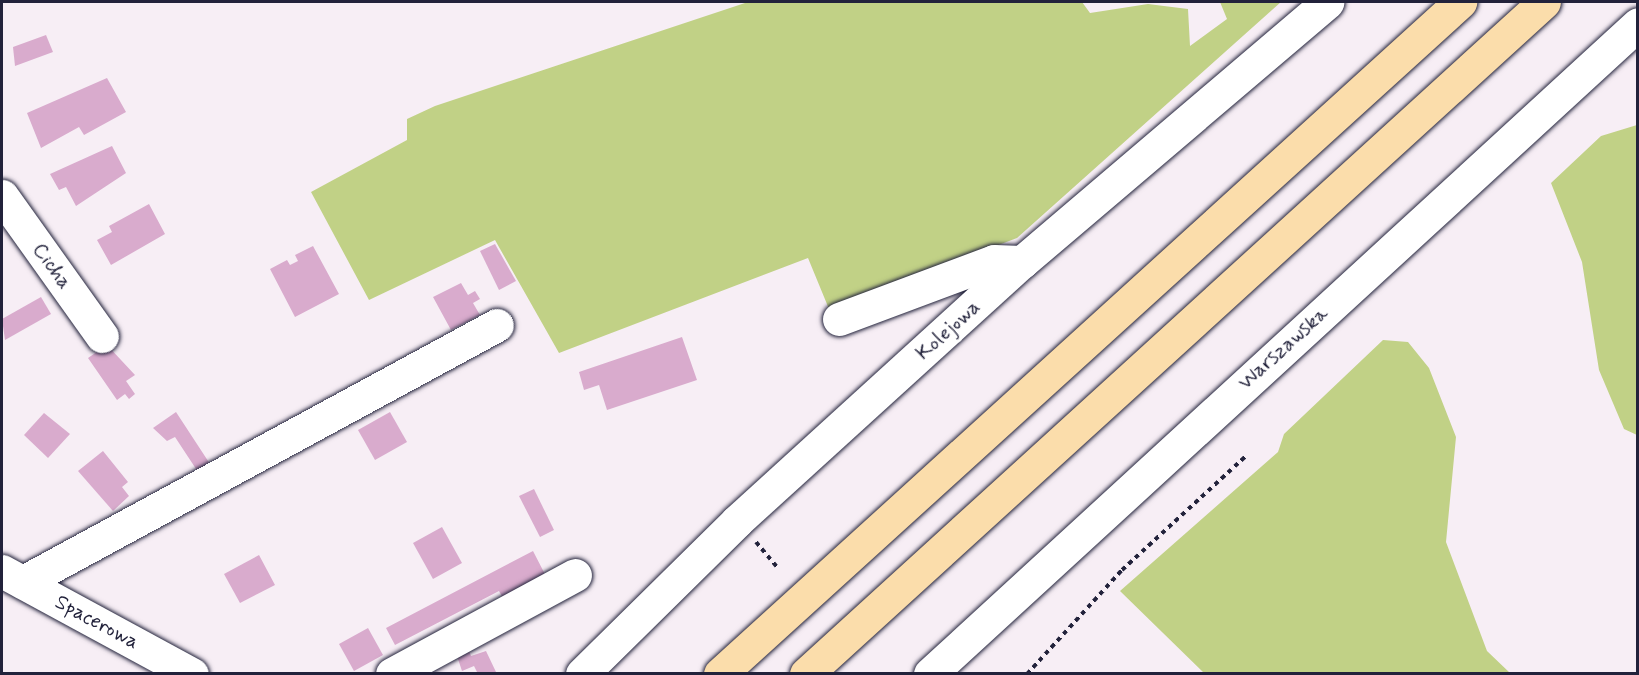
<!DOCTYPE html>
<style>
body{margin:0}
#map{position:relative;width:1639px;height:675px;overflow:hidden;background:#f7eef5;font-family:Mynerve,sans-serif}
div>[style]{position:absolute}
.green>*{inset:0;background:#c1d186}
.building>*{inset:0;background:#d9abcd}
.path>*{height:4px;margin-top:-2px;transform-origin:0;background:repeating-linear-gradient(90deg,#22223b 0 4.5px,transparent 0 9px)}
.roads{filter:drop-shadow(0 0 2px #22223b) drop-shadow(0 0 2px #22223b)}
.minor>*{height:33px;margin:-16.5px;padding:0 16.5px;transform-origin:16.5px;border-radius:16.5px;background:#fff}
.highway>*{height:33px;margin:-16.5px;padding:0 16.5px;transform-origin:16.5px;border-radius:16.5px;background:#fbddab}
span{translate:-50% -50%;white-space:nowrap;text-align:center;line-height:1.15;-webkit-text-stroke:6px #fff;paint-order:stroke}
.street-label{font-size:21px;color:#22223b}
.frame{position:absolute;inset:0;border:3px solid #22223b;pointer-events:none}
</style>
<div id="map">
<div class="green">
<i style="clip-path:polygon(748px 2px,1082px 2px,1090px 13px,1148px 4px,1188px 9px,1190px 46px,1227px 19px,1220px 2px,1281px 2px,1017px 238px,829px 309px,808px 258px,559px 353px,495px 240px,369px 300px,311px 192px,407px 140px,407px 119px,435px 106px)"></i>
<i style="clip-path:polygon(1637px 125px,1638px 125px,1637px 435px,1624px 429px,1599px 370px,1582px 262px,1551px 183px,1601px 136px)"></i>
<i style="clip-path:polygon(1383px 340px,1408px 342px,1429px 368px,1456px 437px,1446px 542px,1487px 651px,1510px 673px,1204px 673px,1120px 591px,1278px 452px,1284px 434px)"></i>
</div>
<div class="building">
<i style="clip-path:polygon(46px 35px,53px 52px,15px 66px,13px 47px)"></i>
<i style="clip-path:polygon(107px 78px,126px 112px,84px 135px,79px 127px,41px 148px,27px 113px)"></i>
<i style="clip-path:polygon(112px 146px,126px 173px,76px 206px,66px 187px,59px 190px,50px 174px)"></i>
<i style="clip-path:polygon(149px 204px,165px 234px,111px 265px,97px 240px,112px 232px,109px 226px)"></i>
<i style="clip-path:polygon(495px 244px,516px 281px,499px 290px,480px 251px)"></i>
<i style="clip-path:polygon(313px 246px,339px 294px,295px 317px,270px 269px,287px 260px,290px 265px,298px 261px,295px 255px)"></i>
<i style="clip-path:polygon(461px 283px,468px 295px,475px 291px,480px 299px,473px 303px,480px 315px,451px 330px,433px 297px)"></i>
<i style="clip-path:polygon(41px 297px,51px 314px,5px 340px,2px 319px)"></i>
<i style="clip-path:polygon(682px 337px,697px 380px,607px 410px,599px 385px,584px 390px,579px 372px)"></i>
<i style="clip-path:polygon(107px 345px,135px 375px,126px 381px,135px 394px,129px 399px,125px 394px,117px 400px,88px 358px)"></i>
<i style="clip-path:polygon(176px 412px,212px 467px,200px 475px,175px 437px,167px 441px,153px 428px)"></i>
<i style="clip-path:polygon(390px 412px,407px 442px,375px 460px,358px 430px)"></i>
<i style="clip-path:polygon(44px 413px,70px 434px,48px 458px,24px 435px)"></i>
<i style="clip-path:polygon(103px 451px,128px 482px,122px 487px,129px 496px,113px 511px,78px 471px)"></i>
<i style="clip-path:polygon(534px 489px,554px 530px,540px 537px,519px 496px)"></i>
<i style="clip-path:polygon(442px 527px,462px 563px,433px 579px,413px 543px)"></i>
<i style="clip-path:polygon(533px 551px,550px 584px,508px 607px,499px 591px,395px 645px,386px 628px)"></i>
<i style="clip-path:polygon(259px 555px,275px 585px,240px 603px,224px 574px)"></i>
<i style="clip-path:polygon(368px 628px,383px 655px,354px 671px,339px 644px)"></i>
<i style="clip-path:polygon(468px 648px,471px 656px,486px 651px,496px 672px,478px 674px,474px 666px,462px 671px,456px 653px)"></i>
</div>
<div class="path">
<i style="left:756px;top:542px;width:33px;rotate:50deg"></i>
<i style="left:1027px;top:674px;width:141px;rotate:-47.6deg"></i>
<i style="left:1122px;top:570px;width:168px;rotate:-42.6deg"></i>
</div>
<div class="roads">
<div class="minor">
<i style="left:2px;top:196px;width:172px;rotate:54.5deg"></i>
<i style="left:839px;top:319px;width:165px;rotate:-20.5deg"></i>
<i style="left:994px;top:261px;width:28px;rotate:2deg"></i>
<i style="left:2px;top:571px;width:216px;rotate:28.5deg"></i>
<i style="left:23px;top:582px;width:539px;rotate:-28.47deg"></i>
<i style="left:392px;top:674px;width:208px;rotate:-28.4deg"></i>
<i style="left:582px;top:674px;width:218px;rotate:-44.6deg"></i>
<i style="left:737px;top:521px;width:385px;rotate:-42.3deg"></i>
<i style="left:1022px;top:262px;width:401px;rotate:-40.4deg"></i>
<i style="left:930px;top:674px;width:961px;rotate:-42.55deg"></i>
</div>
<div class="highway">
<i style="left:720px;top:674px;width:1000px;rotate:-42.24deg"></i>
<i style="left:806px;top:674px;width:998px;rotate:-42.32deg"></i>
</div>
</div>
<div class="street-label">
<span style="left:52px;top:266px;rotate:54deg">Cicha</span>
<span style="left:948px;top:330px;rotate:-42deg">Kolejowa</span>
<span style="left:1283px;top:348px;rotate:-42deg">Warszawska</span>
<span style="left:97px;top:622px;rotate:28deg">Spacerowa</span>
</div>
<div class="frame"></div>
</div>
